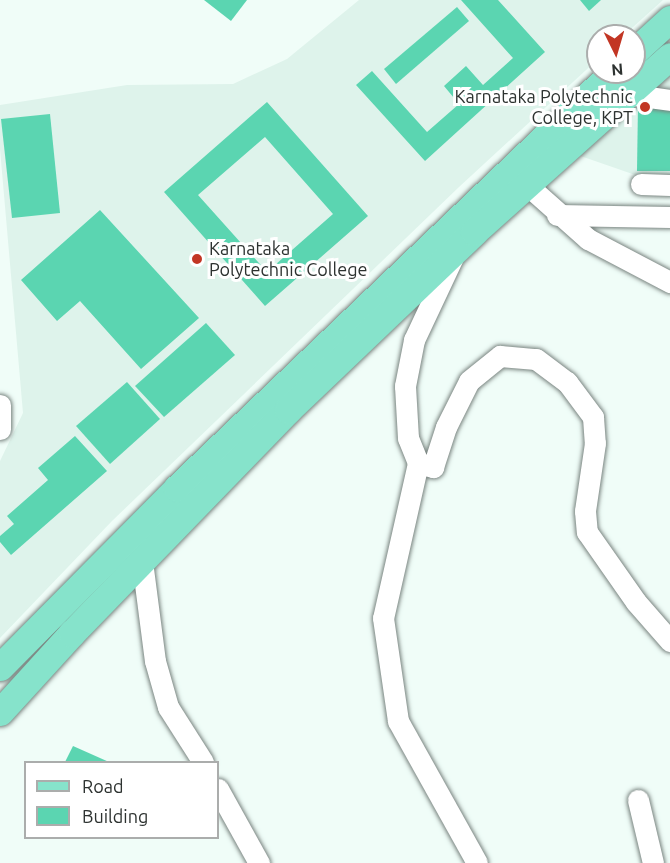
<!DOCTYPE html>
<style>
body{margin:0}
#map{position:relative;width:670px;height:863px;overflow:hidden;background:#f0fdf8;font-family:Ubuntu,sans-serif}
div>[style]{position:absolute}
.built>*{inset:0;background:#def3eb}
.building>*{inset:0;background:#5bd5b1}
.roads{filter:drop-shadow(0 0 2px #7a8581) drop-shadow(0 0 2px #7a8581)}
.minor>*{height:21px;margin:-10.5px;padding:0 10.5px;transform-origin:10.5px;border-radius:10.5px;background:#fff}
.major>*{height:27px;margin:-13.5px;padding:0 13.5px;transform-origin:13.5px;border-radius:13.5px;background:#86e3cb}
.dots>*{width:16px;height:16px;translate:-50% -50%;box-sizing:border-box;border:3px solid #fff;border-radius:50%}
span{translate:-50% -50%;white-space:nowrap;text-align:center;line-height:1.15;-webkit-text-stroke:6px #fff;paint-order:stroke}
.poi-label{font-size:18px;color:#2d3230}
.right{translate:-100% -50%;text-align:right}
.left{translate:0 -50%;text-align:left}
.legend{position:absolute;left:24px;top:761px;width:195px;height:78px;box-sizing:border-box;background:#fff;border:2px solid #abadac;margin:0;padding:8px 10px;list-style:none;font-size:18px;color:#2d3230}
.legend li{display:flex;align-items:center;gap:12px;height:30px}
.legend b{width:30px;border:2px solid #abadac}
.north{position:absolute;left:586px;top:24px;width:60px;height:60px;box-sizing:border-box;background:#fff;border:2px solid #abadac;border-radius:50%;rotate:175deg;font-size:16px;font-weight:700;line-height:24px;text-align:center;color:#2d3230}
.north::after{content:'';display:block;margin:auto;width:21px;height:27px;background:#c23624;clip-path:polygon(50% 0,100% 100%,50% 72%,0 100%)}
</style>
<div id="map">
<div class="built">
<i style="clip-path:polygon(359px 0,663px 0,623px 36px,598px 36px,598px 59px,459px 187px,112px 521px,0 638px,0 461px,23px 413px,0 149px,0 105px,127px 85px,233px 84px,287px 59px)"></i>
<i style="clip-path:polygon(670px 62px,670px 187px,569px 152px)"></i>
</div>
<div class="building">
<i style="clip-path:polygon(204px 0,247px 0,231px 21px)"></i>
<i style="clip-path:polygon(461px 0,498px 0,545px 52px,425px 161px,356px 85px,372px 71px,427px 132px,459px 104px,444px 86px,466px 66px,483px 85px,513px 58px)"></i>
<i style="clip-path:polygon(580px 0,601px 0,589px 11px)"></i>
<i style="clip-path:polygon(457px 7px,469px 21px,396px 84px,384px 69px)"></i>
<i style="clip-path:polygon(evenodd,267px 102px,368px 216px,265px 306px,164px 192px,267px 102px,265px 137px,333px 214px,267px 272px,198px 195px,265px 137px)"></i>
<i style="clip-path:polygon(638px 104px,670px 104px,670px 171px,637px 171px)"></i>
<i style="clip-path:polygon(50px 114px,60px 213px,12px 218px,1px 119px)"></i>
<i style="clip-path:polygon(100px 210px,199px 318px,141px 369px,80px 301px,57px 321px,21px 280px)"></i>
<i style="clip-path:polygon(206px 323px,235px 355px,164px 417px,135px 386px)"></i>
<i style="clip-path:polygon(127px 382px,160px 419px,110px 464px,76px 426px)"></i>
<i style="clip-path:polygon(75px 436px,107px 471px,11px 555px,0 542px,0 536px,14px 524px,7px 516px,48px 480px,38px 468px)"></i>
<i style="clip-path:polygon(73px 746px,109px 762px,65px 762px)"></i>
</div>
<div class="roads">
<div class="minor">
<i style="left:627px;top:94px;width:43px;rotate:7.9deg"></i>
<i style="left:526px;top:184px;width:83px;rotate:41.6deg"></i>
<i style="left:588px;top:239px;width:93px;rotate:27.7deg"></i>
<i style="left:641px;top:184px;width:29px;rotate:2deg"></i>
<i style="left:557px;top:215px;width:113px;rotate:1deg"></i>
<i style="left:453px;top:257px;width:92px;rotate:115.2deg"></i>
<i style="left:414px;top:340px;width:47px;rotate:101.1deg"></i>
<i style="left:405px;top:386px;width:52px;rotate:86.7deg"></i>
<i style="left:408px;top:438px;width:27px;rotate:68deg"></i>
<i style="left:418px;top:463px;width:16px;rotate:15deg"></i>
<i style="left:433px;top:467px;width:42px;rotate:-72deg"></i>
<i style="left:446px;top:427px;width:51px;rotate:-63.4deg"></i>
<i style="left:469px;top:381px;width:40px;rotate:-39deg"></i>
<i style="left:500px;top:356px;width:36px;rotate:5deg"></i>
<i style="left:536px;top:359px;width:39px;rotate:37deg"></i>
<i style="left:567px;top:382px;width:44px;rotate:53.4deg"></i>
<i style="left:593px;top:417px;width:26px;rotate:86deg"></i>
<i style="left:595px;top:443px;width:69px;rotate:98.4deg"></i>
<i style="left:585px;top:511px;width:21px;rotate:85deg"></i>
<i style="left:587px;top:532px;width:85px;rotate:55deg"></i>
<i style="left:636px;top:602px;width:52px;rotate:48.9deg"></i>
<i style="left:0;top:405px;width:24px;rotate:90deg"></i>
<i style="left:418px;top:463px;width:159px;rotate:102.7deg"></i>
<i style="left:383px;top:618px;width:104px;rotate:81.7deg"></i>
<i style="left:398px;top:721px;width:162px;rotate:60.9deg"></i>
<i style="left:142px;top:561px;width:101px;rotate:82.6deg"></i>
<i style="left:155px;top:661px;width:48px;rotate:74.2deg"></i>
<i style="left:168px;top:707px;width:65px;rotate:57.5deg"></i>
<i style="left:218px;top:789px;width:85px;rotate:61deg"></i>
<i style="left:638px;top:800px;width:65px;rotate:76.6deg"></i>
</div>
<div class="major">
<i style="left:634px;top:52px;width:49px;rotate:-42.5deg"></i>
<i style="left:0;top:667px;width:252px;rotate:-45.3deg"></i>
<i style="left:177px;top:488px;width:603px;rotate:-43.66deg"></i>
<i style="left:0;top:712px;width:107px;rotate:-47.7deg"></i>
<i style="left:72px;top:633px;width:310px;rotate:-45.9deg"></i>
<i style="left:288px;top:410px;width:257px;rotate:-43.7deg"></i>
<i style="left:474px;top:232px;width:263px;rotate:-41.9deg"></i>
</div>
</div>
<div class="dots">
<i style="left:645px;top:107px;background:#c23624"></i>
<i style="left:197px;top:259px;background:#c23624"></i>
</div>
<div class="poi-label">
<span class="right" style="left:633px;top:107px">Karnataka Polytechnic<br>College, KPT</span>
<span class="left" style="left:209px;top:259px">Karnataka<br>Polytechnic College</span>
</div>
<ul class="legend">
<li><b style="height:8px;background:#86e3cb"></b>Road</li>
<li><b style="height:16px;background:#5bd5b1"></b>Building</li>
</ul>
<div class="north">N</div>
</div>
